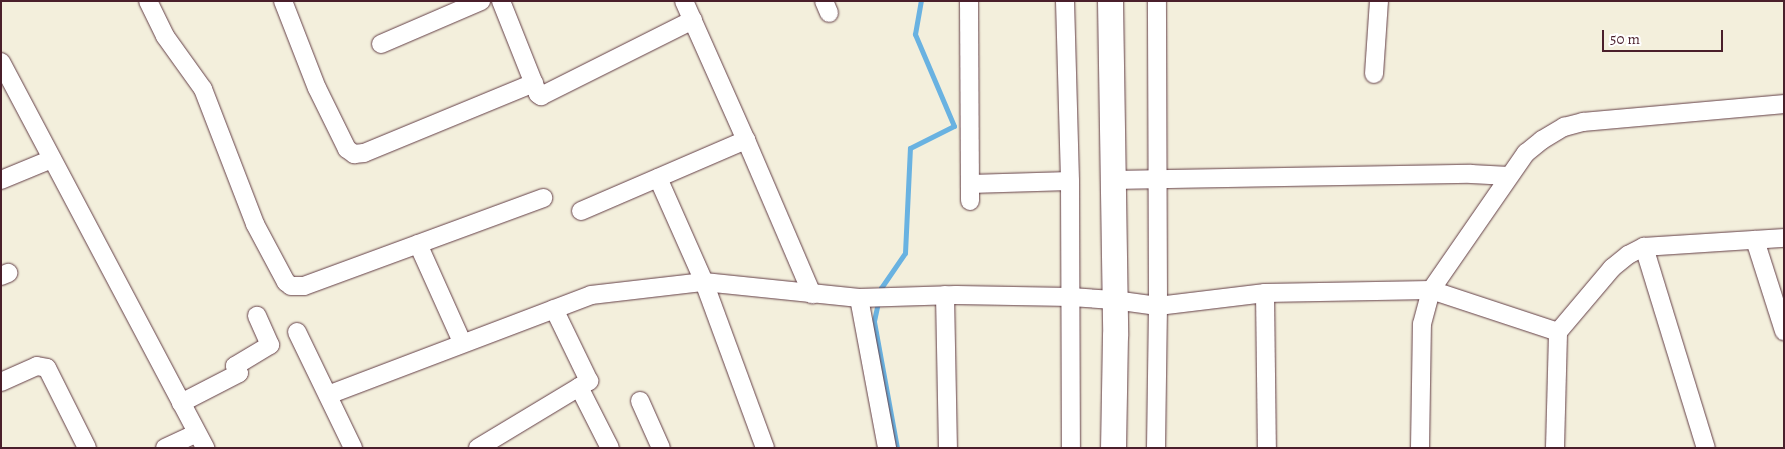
<!DOCTYPE html>
<style>
body{margin:0}
#map{position:relative;width:1785px;height:449px;overflow:hidden;background:#f3efdc;font-family:Alegreya,serif}
div>[style]{position:absolute}
.stream>*{height:5px;margin:-2.5px;padding:0 2.5px;transform-origin:2.5px;border-radius:2.5px;background:#69b2e1}
.roads{filter:drop-shadow(0 0 1px #633e46) drop-shadow(0 0 1px #633e46)}
.street>*{height:18px;margin:-9px;padding:0 9px;transform-origin:9px;border-radius:9px;background:#fff}
.secondary>*{height:25px;margin:-12.5px;padding:0 12.5px;transform-origin:12.5px;border-radius:12.5px;background:#fff}
span{translate:-50% -50%;white-space:nowrap;text-align:center;line-height:1.15;-webkit-text-stroke:4.5px #fff;paint-order:stroke}
.frame{position:absolute;inset:0;border:2px solid #4a1f2b;pointer-events:none}
.scale{position:absolute;left:1602px;top:30px;width:121px;height:22px;box-sizing:border-box;border:2px solid #4a1f2b;border-top:0;padding-left:6px;font-size:15px;line-height:18px;white-space:nowrap;color:#4a1f2b;-webkit-text-stroke:4px #fff;paint-order:stroke}
</style>
<div id="map">
<div class="stream">
<i style="left:897px;top:448px;width:129px;rotate:-100.3deg"></i>
<i style="left:874px;top:321px;width:34px;rotate:-78deg"></i>
<i style="left:881px;top:288px;width:42px;rotate:-55.6deg"></i>
<i style="left:905px;top:253px;width:105px;rotate:-87.3deg"></i>
<i style="left:910px;top:148px;width:49px;rotate:-26.6deg"></i>
<i style="left:954px;top:126px;width:100px;rotate:-113deg"></i>
<i style="left:915px;top:34px;width:34px;rotate:-80deg"></i>
</div>
<div class="roads">
<div class="street">
<i style="left:148px;top:1px;width:39px;rotate:64deg"></i>
<i style="left:165px;top:36px;width:65px;rotate:54.4deg"></i>
<i style="left:203px;top:89px;width:145px;rotate:68.9deg"></i>
<i style="left:255px;top:224px;width:66px;rotate:61.9deg"></i>
<i style="left:286px;top:282px;width:6px;rotate:39deg"></i>
<i style="left:291px;top:286px;width:13px"></i>
<i style="left:304px;top:286px;width:255px;rotate:-20.2deg"></i>
<i style="left:283px;top:1px;width:93px;rotate:68.7deg"></i>
<i style="left:317px;top:88px;width:68px;rotate:63.8deg"></i>
<i style="left:347px;top:149px;width:9px;rotate:36deg"></i>
<i style="left:354px;top:154px;width:10px;rotate:-6deg"></i>
<i style="left:364px;top:153px;width:184px;rotate:-22.4deg"></i>
<i style="left:501px;top:1px;width:100px;rotate:68.3deg"></i>
<i style="left:538px;top:94px;width:4px;rotate:34deg"></i>
<i style="left:541px;top:96px;width:170px;rotate:-26.6deg"></i>
<i style="left:684px;top:1px;width:152px;rotate:66deg"></i>
<i style="left:824px;top:1px;width:13px;rotate:67deg"></i>
<i style="left:969px;top:1px;width:200px;rotate:89.7deg"></i>
<i style="left:1065px;top:1px;width:180px;rotate:88.4deg"></i>
<i style="left:1070px;top:181px;width:267px;rotate:89.8deg"></i>
<i style="left:381px;top:44px;width:109px;rotate:-23.3deg"></i>
<i style="left:1px;top:62px;width:437px;rotate:62.1deg"></i>
<i style="left:1374px;top:74px;width:73px;rotate:-86.1deg"></i>
<i style="left:658px;top:178px;width:114px;rotate:66.1deg"></i>
<i style="left:704px;top:282px;width:177px;rotate:69.8deg"></i>
<i style="left:1px;top:180px;width:55px;rotate:-22.4deg"></i>
<i style="left:1112px;top:180px;width:359px;rotate:-1deg"></i>
<i style="left:1471px;top:174px;width:38px;rotate:3deg"></i>
<i style="left:970px;top:184px;width:100px;rotate:-1.7deg"></i>
<i style="left:581px;top:211px;width:180px;rotate:-23.3deg"></i>
<i style="left:746px;top:140px;width:168px;rotate:66.8deg"></i>
<i style="left:1755px;top:240px;width:96px;rotate:72.3deg"></i>
<i style="left:418px;top:244px;width:107px;rotate:65.8deg"></i>
<i style="left:1644px;top:247px;width:210px;rotate:72.9deg"></i>
<i style="left:1px;top:276px;width:8px;rotate:-23deg"></i>
<i style="left:1265px;top:293px;width:155px;rotate:89.3deg"></i>
<i style="left:945px;top:295px;width:153px;rotate:88.9deg"></i>
<i style="left:859px;top:298px;width:153px;rotate:79.4deg"></i>
<i style="left:297px;top:332px;width:129px;rotate:64.2deg"></i>
<i style="left:1px;top:382px;width:39px;rotate:-24deg"></i>
<i style="left:37px;top:366px;width:10px;rotate:11deg"></i>
<i style="left:47px;top:368px;width:89px;rotate:63.4deg"></i>
<i style="left:579px;top:387px;width:68px;rotate:63.1deg"></i>
<i style="left:328px;top:395px;width:281px;rotate:-20.8deg"></i>
<i style="left:591px;top:295px;width:114px;rotate:-6.6deg"></i>
<i style="left:704px;top:282px;width:156px;rotate:5.9deg"></i>
<i style="left:859px;top:298px;width:97px;rotate:-1.8deg"></i>
<i style="left:956px;top:295px;width:115px;rotate:1deg"></i>
<i style="left:1071px;top:297px;width:43px;rotate:4deg"></i>
<i style="left:1114px;top:300px;width:44px;rotate:7.8deg"></i>
<i style="left:1158px;top:306px;width:108px;rotate:-6.9deg"></i>
<i style="left:1265px;top:293px;width:166px;rotate:-1deg"></i>
<i style="left:1431px;top:290px;width:134px;rotate:18.3deg"></i>
<i style="left:1558px;top:332px;width:84px;rotate:-49.8deg"></i>
<i style="left:1612px;top:268px;width:21px;rotate:-39deg"></i>
<i style="left:1628px;top:255px;width:18px;rotate:-27deg"></i>
<i style="left:1644px;top:247px;width:140px;rotate:-3.7deg"></i>
<i style="left:640px;top:401px;width:51px;rotate:65.9deg"></i>
<i style="left:181px;top:403px;width:65px;rotate:-27.3deg"></i>
<i style="left:239px;top:373px;width:8px;rotate:-120deg"></i>
<i style="left:235px;top:366px;width:41px;rotate:-31deg"></i>
<i style="left:270px;top:345px;width:32px;rotate:-114deg"></i>
<i style="left:165px;top:448px;width:35px;rotate:-25deg"></i>
<i style="left:478px;top:448px;width:130px;rotate:-31.1deg"></i>
<i style="left:589px;top:381px;width:80px;rotate:-115.9deg"></i>
<i style="left:1156px;top:448px;width:142px;rotate:-89.2deg"></i>
<i style="left:1158px;top:306px;width:305px;rotate:-90.2deg"></i>
<i style="left:1420px;top:448px;width:124px;rotate:-89.1deg"></i>
<i style="left:1422px;top:324px;width:35px;rotate:-75deg"></i>
<i style="left:1431px;top:290px;width:167px;rotate:-55.3deg"></i>
<i style="left:1526px;top:153px;width:21px;rotate:-39deg"></i>
<i style="left:1542px;top:140px;width:26px;rotate:-31deg"></i>
<i style="left:1564px;top:127px;width:20px;rotate:-15deg"></i>
<i style="left:1583px;top:122px;width:202px;rotate:-5.1deg"></i>
<i style="left:1555px;top:448px;width:116px;rotate:-88.5deg"></i>
</div>
<div class="secondary">
<i style="left:1110px;top:1px;width:334px;rotate:89.1deg"></i>
<i style="left:1115px;top:335px;width:113px;rotate:91deg"></i>
</div>
</div>
<div class="frame"></div>
<div class="scale">50 m</div>
</div>
